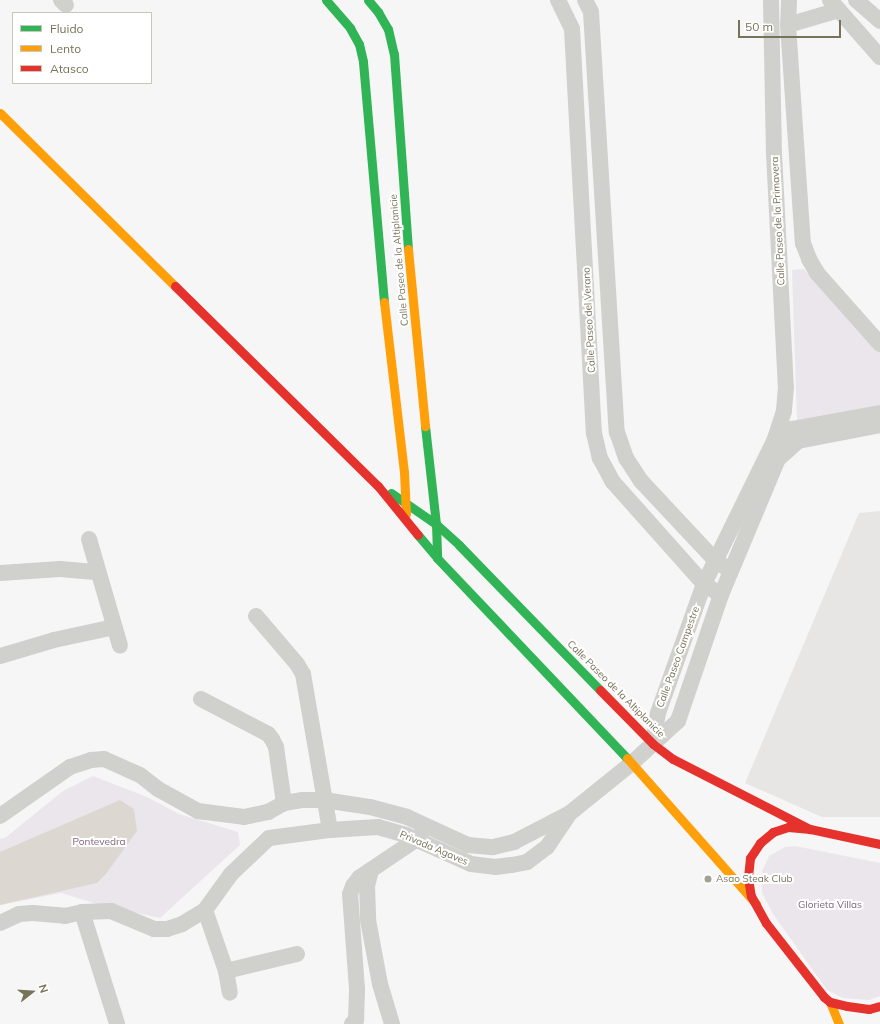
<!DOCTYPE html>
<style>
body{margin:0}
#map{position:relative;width:880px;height:1024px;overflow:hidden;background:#f6f6f7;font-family:Mulish,sans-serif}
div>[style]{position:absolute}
.built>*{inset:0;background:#e7e6e5}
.green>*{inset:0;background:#ebe6eb}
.water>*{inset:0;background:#dcd8d1}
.street>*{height:16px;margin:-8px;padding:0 8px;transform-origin:8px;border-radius:8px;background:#d0d0cd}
.fast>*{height:9px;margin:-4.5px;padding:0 4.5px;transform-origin:4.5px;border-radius:4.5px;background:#30b455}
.slow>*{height:9px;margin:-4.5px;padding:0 4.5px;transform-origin:4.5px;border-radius:4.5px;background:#ff9f0a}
.jam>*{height:9px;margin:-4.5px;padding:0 4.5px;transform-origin:4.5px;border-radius:4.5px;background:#e5322d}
.dots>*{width:11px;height:11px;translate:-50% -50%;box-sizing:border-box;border:2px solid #fff;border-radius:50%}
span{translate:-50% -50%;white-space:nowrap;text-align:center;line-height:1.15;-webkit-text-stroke:4px #fff;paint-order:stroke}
.street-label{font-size:10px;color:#777358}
.park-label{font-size:10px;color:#7f6479}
.poi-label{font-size:10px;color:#777358}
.left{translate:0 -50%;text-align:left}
.legend{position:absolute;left:12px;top:12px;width:140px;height:72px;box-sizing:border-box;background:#fff;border:1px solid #c9c7bc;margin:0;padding:5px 7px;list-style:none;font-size:12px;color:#777358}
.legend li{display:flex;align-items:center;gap:8px;height:20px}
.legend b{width:20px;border:1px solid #c9c7bc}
.north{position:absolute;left:12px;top:972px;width:40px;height:40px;-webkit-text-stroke:3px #fff;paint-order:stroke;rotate:73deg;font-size:11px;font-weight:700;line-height:16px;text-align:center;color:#777358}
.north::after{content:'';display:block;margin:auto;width:14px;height:18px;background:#777358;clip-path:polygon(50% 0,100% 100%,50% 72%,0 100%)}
.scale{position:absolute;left:738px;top:20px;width:103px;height:18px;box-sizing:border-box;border:2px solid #777358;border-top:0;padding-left:5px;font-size:12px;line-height:14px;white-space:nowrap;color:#777358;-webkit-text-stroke:3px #fff;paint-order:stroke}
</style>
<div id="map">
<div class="built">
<i style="clip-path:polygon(880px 511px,880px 817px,822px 817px,745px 783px,859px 513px)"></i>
</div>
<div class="green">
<i style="clip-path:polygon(804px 269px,880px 353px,880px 407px,797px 422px,792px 270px)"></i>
<i style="clip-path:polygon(93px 776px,147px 797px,179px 814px,238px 832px,240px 845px,160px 918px,97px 904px,61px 893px,0 905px,0 839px,5px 838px,63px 791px)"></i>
<i style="clip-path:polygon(795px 846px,880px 863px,880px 996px,869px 1000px,843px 998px,827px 990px,773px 914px,762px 893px,762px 871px,769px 856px,785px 847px)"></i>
</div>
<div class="water">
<i style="clip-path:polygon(120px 800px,134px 809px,137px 831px,106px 874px,97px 883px,0 905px,0 852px)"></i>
</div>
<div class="street">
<i style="left:61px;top:0;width:7px;rotate:45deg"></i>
<i style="left:558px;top:0;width:32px;rotate:64deg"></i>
<i style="left:572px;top:29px;width:405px;rotate:86.9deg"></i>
<i style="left:594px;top:433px;width:26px;rotate:77deg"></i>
<i style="left:600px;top:458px;width:27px;rotate:62deg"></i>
<i style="left:613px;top:482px;width:137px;rotate:48.3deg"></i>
<i style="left:704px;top:584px;width:20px;rotate:33deg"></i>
<i style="left:585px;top:0;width:13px;rotate:63deg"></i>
<i style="left:591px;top:12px;width:421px;rotate:86.5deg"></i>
<i style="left:617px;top:432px;width:28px;rotate:71deg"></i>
<i style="left:626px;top:458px;width:27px;rotate:57deg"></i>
<i style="left:641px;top:481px;width:108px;rotate:46.9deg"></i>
<i style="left:715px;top:560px;width:19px;rotate:35deg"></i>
<i style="left:771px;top:0;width:153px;rotate:88.9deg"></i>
<i style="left:774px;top:153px;width:234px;rotate:87.1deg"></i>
<i style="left:786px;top:387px;width:24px;rotate:95deg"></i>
<i style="left:784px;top:411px;width:32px;rotate:108deg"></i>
<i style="left:789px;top:0;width:25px;rotate:92deg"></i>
<i style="left:788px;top:25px;width:219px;rotate:86.1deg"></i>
<i style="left:803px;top:243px;width:17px;rotate:69deg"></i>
<i style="left:809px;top:259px;width:16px;rotate:60deg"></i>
<i style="left:817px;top:273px;width:95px;rotate:48.4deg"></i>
<i style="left:830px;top:0;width:76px;rotate:48.7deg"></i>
<i style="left:856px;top:0;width:32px;rotate:41deg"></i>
<i style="left:788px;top:25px;width:53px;rotate:-16.4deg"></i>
<i style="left:89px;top:539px;width:111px;rotate:73.8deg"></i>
<i style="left:0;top:573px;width:60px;rotate:-3.8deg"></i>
<i style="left:60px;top:569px;width:38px;rotate:5deg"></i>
<i style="left:256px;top:616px;width:63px;rotate:49.5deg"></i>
<i style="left:297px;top:664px;width:12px;rotate:59deg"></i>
<i style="left:303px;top:674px;width:158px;rotate:80.2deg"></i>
<i style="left:0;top:656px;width:56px;rotate:-16.5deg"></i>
<i style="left:54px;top:640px;width:61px;rotate:-12.2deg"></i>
<i style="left:201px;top:699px;width:76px;rotate:27.6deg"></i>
<i style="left:268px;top:734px;width:6px;rotate:51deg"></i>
<i style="left:272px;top:739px;width:9px;rotate:63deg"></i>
<i style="left:276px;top:747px;width:57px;rotate:81.9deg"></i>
<i style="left:653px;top:744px;width:31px;rotate:-81deg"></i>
<i style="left:658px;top:713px;width:137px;rotate:-70.4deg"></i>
<i style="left:704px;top:584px;width:159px;rotate:-63.9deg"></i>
<i style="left:774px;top:441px;width:22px;rotate:-34deg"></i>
<i style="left:792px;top:429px;width:89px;rotate:-10.3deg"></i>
<i style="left:0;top:816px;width:85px;rotate:-35deg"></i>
<i style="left:70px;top:767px;width:22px;rotate:-18deg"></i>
<i style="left:91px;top:760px;width:13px;rotate:-4deg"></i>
<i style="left:104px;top:759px;width:39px;rotate:24deg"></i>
<i style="left:140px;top:775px;width:23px;rotate:38deg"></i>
<i style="left:158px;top:789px;width:46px;rotate:28.8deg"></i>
<i style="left:198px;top:811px;width:46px;rotate:7.4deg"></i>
<i style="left:244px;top:817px;width:25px;rotate:-12deg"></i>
<i style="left:268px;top:812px;width:18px;rotate:-29deg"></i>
<i style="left:284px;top:803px;width:18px;rotate:-9deg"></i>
<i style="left:302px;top:800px;width:22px"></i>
<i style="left:324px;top:800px;width:47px;rotate:8.7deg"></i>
<i style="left:370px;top:807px;width:38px;rotate:15deg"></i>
<i style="left:407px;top:817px;width:67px;rotate:24.7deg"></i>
<i style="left:468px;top:845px;width:25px;rotate:5deg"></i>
<i style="left:493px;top:847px;width:22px;rotate:-13deg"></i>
<i style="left:514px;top:842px;width:63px;rotate:-27.4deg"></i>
<i style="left:570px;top:813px;width:80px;rotate:-38.9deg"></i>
<i style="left:632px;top:763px;width:62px;rotate:-42.4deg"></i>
<i style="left:678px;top:721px;width:133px;rotate:-71.2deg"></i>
<i style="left:721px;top:595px;width:147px;rotate:-67.3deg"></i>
<i style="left:778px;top:459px;width:27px;rotate:-42deg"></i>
<i style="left:798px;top:441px;width:84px;rotate:-11deg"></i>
<i style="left:371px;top:870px;width:16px;rotate:104deg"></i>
<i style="left:367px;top:886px;width:34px;rotate:88deg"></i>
<i style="left:368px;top:920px;width:65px;rotate:79.4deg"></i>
<i style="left:380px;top:984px;width:42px;rotate:73.3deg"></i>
<i style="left:205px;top:910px;width:65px;rotate:71deg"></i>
<i style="left:226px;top:971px;width:22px;rotate:80deg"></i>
<i style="left:82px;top:912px;width:117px;rotate:72.6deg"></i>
<i style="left:0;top:923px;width:21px;rotate:-25deg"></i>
<i style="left:19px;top:914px;width:14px;rotate:-4deg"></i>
<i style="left:33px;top:913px;width:32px;rotate:5deg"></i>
<i style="left:65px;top:916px;width:17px;rotate:-13deg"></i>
<i style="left:82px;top:912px;width:29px;rotate:-2deg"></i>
<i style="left:111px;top:911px;width:47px;rotate:22.7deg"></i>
<i style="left:154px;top:929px;width:13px"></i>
<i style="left:167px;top:929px;width:16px;rotate:-18deg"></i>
<i style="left:182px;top:924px;width:27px;rotate:-31deg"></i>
<i style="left:205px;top:910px;width:44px;rotate:-54.2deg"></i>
<i style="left:231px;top:874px;width:52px;rotate:-43.5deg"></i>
<i style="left:269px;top:838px;width:62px;rotate:-7.5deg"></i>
<i style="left:330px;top:830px;width:48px;rotate:-3.6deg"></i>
<i style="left:378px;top:827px;width:29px;rotate:16deg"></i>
<i style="left:406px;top:835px;width:71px;rotate:24deg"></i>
<i style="left:471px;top:864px;width:24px;rotate:7deg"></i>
<i style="left:495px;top:867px;width:17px;rotate:-7deg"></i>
<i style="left:512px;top:865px;width:15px;rotate:-11deg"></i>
<i style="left:527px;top:862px;width:25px;rotate:-37deg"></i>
<i style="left:547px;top:847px;width:37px;rotate:-56deg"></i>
<i style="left:226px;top:971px;width:73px;rotate:-13.5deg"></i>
<i style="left:352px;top:1024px;width:6px;rotate:-45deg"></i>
<i style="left:356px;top:1020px;width:31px;rotate:-88deg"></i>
<i style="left:357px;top:989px;width:95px;rotate:-94.2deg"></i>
<i style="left:350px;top:894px;width:9px;rotate:-69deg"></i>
<i style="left:353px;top:886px;width:10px;rotate:-53deg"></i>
<i style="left:359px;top:878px;width:70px;rotate:-33.9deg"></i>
<i style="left:417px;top:839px;width:6px;rotate:-51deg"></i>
</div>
<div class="fast">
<i style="left:326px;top:0;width:37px;rotate:49deg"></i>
<i style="left:350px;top:28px;width:18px;rotate:61deg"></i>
<i style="left:359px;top:44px;width:18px;rotate:77deg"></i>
<i style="left:363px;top:62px;width:241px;rotate:85deg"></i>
<i style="left:368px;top:0;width:16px;rotate:50deg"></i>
<i style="left:378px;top:12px;width:20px;rotate:60deg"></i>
<i style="left:388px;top:29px;width:26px;rotate:77deg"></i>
<i style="left:394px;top:54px;width:196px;rotate:85.9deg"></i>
<i style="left:425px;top:426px;width:99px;rotate:83.6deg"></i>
<i style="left:436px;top:524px;width:34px;rotate:88deg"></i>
<i style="left:391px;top:493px;width:55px;rotate:34.6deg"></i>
<i style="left:436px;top:524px;width:31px;rotate:42deg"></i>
<i style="left:459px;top:545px;width:202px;rotate:45.8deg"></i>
<i style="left:418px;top:535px;width:30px;rotate:50deg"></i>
<i style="left:437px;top:558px;width:276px;rotate:46.5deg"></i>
</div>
<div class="slow">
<i style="left:0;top:113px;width:246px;rotate:44.7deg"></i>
<i style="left:408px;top:249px;width:178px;rotate:84.5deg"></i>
<i style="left:384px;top:302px;width:171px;rotate:83.3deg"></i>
<i style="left:404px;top:472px;width:42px;rotate:87.3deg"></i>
<i style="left:627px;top:758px;width:195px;rotate:48.5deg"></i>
<i style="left:830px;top:1002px;width:24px;rotate:68deg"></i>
</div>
<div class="jam">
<i style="left:175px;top:286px;width:285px;rotate:44.6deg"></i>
<i style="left:378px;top:486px;width:63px;rotate:50.8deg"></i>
<i style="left:600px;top:690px;width:76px;rotate:45.5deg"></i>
<i style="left:653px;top:744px;width:25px;rotate:37deg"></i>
<i style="left:673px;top:759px;width:154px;rotate:27.1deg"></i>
<i style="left:880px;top:844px;width:72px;rotate:-167.9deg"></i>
<i style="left:810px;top:829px;width:22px;rotate:-175deg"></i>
<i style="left:788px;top:827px;width:16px;rotate:162deg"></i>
<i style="left:773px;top:832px;width:17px;rotate:140deg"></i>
<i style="left:760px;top:843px;width:18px;rotate:124deg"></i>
<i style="left:750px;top:858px;width:20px;rotate:96deg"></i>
<i style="left:748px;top:878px;width:18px;rotate:81deg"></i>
<i style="left:751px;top:896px;width:31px;rotate:61deg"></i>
<i style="left:766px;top:923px;width:94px;rotate:51.9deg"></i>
<i style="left:824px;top:997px;width:8px;rotate:40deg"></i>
<i style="left:830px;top:1002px;width:17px;rotate:13deg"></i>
<i style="left:847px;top:1006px;width:22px;rotate:8deg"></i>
<i style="left:869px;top:1009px;width:11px;rotate:-15deg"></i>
</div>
<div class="dots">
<i style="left:708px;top:879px;background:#a3a190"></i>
</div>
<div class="street-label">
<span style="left:778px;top:221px;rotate:-93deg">Calle Paseo de la Primavera</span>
<span style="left:399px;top:260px;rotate:-95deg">Calle Paseo de la Altiplanicie</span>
<span style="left:589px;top:320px;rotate:-93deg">Calle Paseo del Verano</span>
<span style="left:678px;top:657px;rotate:-70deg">Calle Paseo Campestre</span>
<span style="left:616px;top:689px;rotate:45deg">Calle Paseo de la Altiplanicie</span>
<span style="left:434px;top:848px;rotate:23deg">Privada Agaves</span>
</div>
<div class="park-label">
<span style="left:99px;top:842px">Pontevedra</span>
<span style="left:830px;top:905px">Glorieta Villas</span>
</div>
<div class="poi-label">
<span class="left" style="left:716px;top:879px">Asao Steak Club</span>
</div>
<ul class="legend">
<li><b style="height:5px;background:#30b455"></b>Fluido</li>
<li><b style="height:5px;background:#ff9f0a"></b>Lento</li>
<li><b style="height:5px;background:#e5322d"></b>Atasco</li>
</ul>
<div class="north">N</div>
<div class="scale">50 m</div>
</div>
